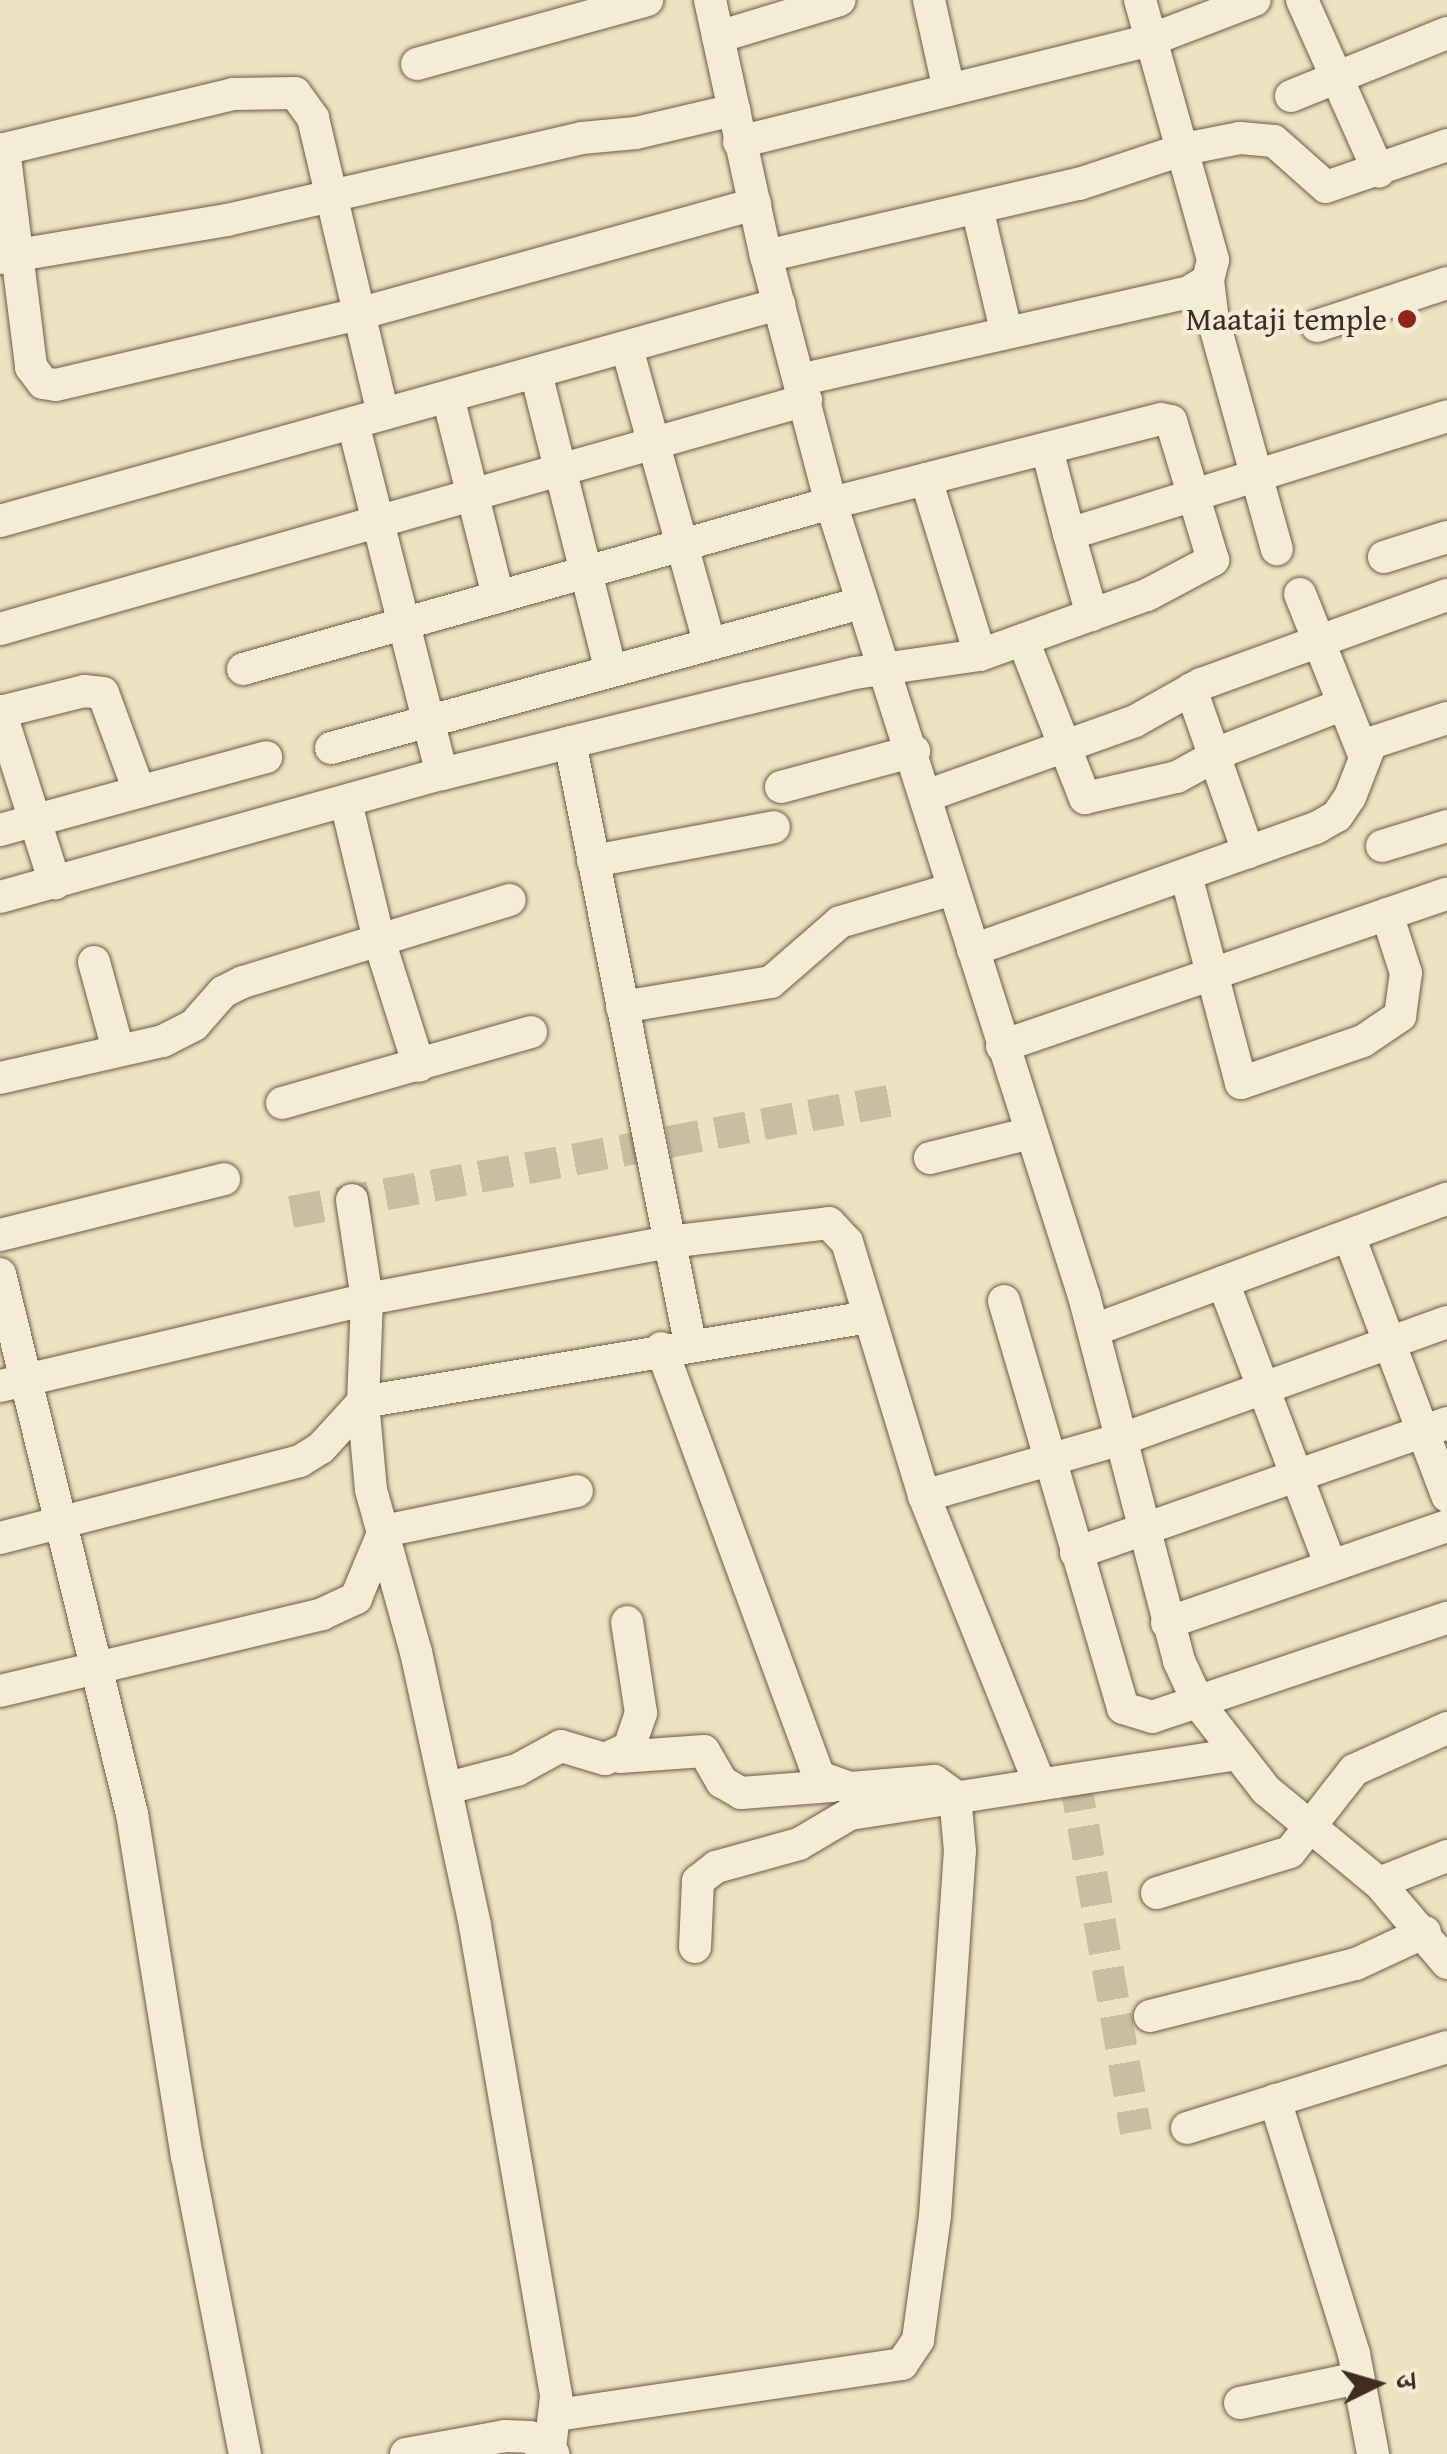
<!DOCTYPE html>
<meta charset="utf-8">
<style>
body{margin:0}
#map{position:relative;width:1447px;height:2454px;overflow:hidden;background:#eee2c0;font-family:"Gentium Book Plus","Noto Serif Devanagari",serif}
div>[style]{position:absolute}
.minor-tunnel>*{height:32px;margin-top:-16px;transform-origin:0;background:repeating-linear-gradient(90deg,#cbbea0 0 32px,transparent 0 48px)}
.roads{filter:drop-shadow(0 0 2px #6b5b47) drop-shadow(0 0 2px #6b5b47)}
.minor>*{height:32px;margin:-16px;padding:0 16px;transform-origin:16px;border-radius:16px;background:#f4ecd6}
.dots>*{width:28px;height:28px;translate:-50% -50%;box-sizing:border-box;border:5px solid #f4ecd6;border-radius:50%}
span{translate:-50% -50%;white-space:nowrap;text-align:center;line-height:1.15;-webkit-text-stroke:9px #f4ecd6;paint-order:stroke}
.poi-label{font-size:32px;color:#3f2e1f}
.right{translate:-100% -50%;text-align:right}
.north{position:absolute;left:1327px;top:2334px;width:100px;height:100px;-webkit-text-stroke:8px #f4ecd6;paint-order:stroke;rotate:85deg;font-size:28px;font-weight:700;line-height:40px;text-align:center;color:#3f2e1f}
.north::after{content:'';display:block;margin:auto;width:35px;height:45px;background:#3f2e1f;clip-path:polygon(50% 0,100% 100%,50% 72%,0 100%)}
</style>
<div id="map">
<div class="minor-tunnel">
<i style="left:291px;top:1212px;width:613px;rotate:-10.52deg"></i>
<i style="left:1075px;top:1779px;width:358px;rotate:80.2deg"></i>
</div>
<div class="roads">
<div class="minor">
<i style="left:710px;top:0;width:262px;rotate:77.7deg"></i>
<i style="left:766px;top:256px;width:255px;rotate:75.3deg"></i>
<i style="left:831px;top:503px;width:832px;rotate:72.31deg"></i>
<i style="left:1084px;top:1296px;width:377px;rotate:75.4deg"></i>
<i style="left:1179px;top:1661px;width:47px;rotate:65.1deg"></i>
<i style="left:1199px;top:1704px;width:109px;rotate:52.1deg"></i>
<i style="left:1266px;top:1790px;width:146px;rotate:39.5deg"></i>
<i style="left:1379px;top:1883px;width:105px;rotate:49.6deg"></i>
<i style="left:929px;top:0;width:92px;rotate:77.5deg"></i>
<i style="left:1140px;top:0;width:270px;rotate:74.3deg"></i>
<i style="left:1213px;top:260px;width:21px;rotate:104deg"></i>
<i style="left:1208px;top:280px;width:39px;rotate:83deg"></i>
<i style="left:1213px;top:319px;width:239px;rotate:74.5deg"></i>
<i style="left:1302px;top:0;width:188px;rotate:65.9deg"></i>
<i style="left:718px;top:37px;width:127px;rotate:-16.9deg"></i>
<i style="left:417px;top:64px;width:239px;rotate:-15.5deg"></i>
<i style="left:1291px;top:96px;width:168px;rotate:-22deg"></i>
<i style="left:739px;top:142px;width:423px;rotate:-13.9deg"></i>
<i style="left:1150px;top:40px;width:112px;rotate:-20.9deg"></i>
<i style="left:4px;top:149px;width:220px;rotate:82.9deg"></i>
<i style="left:31px;top:367px;width:20px;rotate:53deg"></i>
<i style="left:43px;top:383px;width:13px;rotate:9deg"></i>
<i style="left:56px;top:385px;width:314px;rotate:-13.2deg"></i>
<i style="left:362px;top:313px;width:408px;rotate:-15.5deg"></i>
<i style="left:0;top:150px;width:240px;rotate:-13.5deg"></i>
<i style="left:233px;top:94px;width:62px;rotate:-0.9deg"></i>
<i style="left:295px;top:93px;width:31px;rotate:54deg"></i>
<i style="left:313px;top:118px;width:304px;rotate:76.7deg"></i>
<i style="left:977px;top:208px;width:126px;rotate:76.7deg"></i>
<i style="left:766px;top:256px;width:321px;rotate:-13deg"></i>
<i style="left:1079px;top:184px;width:111px;rotate:-18.4deg"></i>
<i style="left:1184px;top:149px;width:57px;rotate:-11.1deg"></i>
<i style="left:1240px;top:138px;width:34px;rotate:5deg"></i>
<i style="left:1274px;top:141px;width:69px;rotate:41.5deg"></i>
<i style="left:1326px;top:187px;width:128px;rotate:-19.1deg"></i>
<i style="left:0;top:258px;width:230px;rotate:-9.5deg"></i>
<i style="left:227px;top:220px;width:364px;rotate:-13deg"></i>
<i style="left:582px;top:138px;width:54px;rotate:-5.3deg"></i>
<i style="left:636px;top:133px;width:101px;rotate:-13.2deg"></i>
<i style="left:1317px;top:326px;width:137px;rotate:-18.3deg"></i>
<i style="left:627px;top:348px;width:305px;rotate:74.4deg"></i>
<i style="left:536px;top:373px;width:304px;rotate:75.9deg"></i>
<i style="left:799px;top:380px;width:400px;rotate:-12.7deg"></i>
<i style="left:1189px;top:292px;width:22px;rotate:-32deg"></i>
<i style="left:448px;top:397px;width:205px;rotate:75.9deg"></i>
<i style="left:353px;top:423px;width:362px;rotate:75.8deg"></i>
<i style="left:1047px;top:449px;width:88px;rotate:75.5deg"></i>
<i style="left:926px;top:479px;width:184px;rotate:72.9deg"></i>
<i style="left:0;top:521px;width:809px;rotate:-15.57deg"></i>
<i style="left:1384px;top:557px;width:66px;rotate:-17.6deg"></i>
<i style="left:1300px;top:594px;width:170px;rotate:68.3deg"></i>
<i style="left:1092px;top:615px;width:84px;rotate:-105.9deg"></i>
<i style="left:1069px;top:534px;width:396px;rotate:-17.3deg"></i>
<i style="left:0;top:629px;width:838px;rotate:-15.86deg"></i>
<i style="left:1023px;top:640px;width:170px;rotate:68.6deg"></i>
<i style="left:1085px;top:798px;width:94px;rotate:-12.9deg"></i>
<i style="left:1177px;top:777px;width:58px;rotate:-28.8deg"></i>
<i style="left:1228px;top:749px;width:124px;rotate:-21.2deg"></i>
<i style="left:1191px;top:689px;width:173px;rotate:70.7deg"></i>
<i style="left:0;top:711px;width:181px;rotate:72.3deg"></i>
<i style="left:0;top:712px;width:87px;rotate:-14deg"></i>
<i style="left:84px;top:691px;width:19px;rotate:6deg"></i>
<i style="left:103px;top:693px;width:104px;rotate:69.8deg"></i>
<i style="left:570px;top:742px;width:613px;rotate:78.71deg"></i>
<i style="left:331px;top:748px;width:549px;rotate:-15.3deg"></i>
<i style="left:781px;top:787px;width:138px;rotate:-15.1deg"></i>
<i style="left:926px;top:796px;width:222px;rotate:-19.7deg"></i>
<i style="left:1135px;top:721px;width:76px;rotate:-29.3deg"></i>
<i style="left:1201px;top:684px;width:262px;rotate:-19.9deg"></i>
<i style="left:346px;top:802px;width:142px;rotate:76.6deg"></i>
<i style="left:379px;top:940px;width:132px;rotate:72.4deg"></i>
<i style="left:0;top:830px;width:276px;rotate:-15.3deg"></i>
<i style="left:1382px;top:846px;width:68px;rotate:-17.1deg"></i>
<i style="left:593px;top:861px;width:184px;rotate:-10.6deg"></i>
<i style="left:1186px;top:875px;width:215px;rotate:75.2deg"></i>
<i style="left:1241px;top:1083px;width:129px;rotate:-19deg"></i>
<i style="left:1363px;top:1041px;width:45px;rotate:-34deg"></i>
<i style="left:1400px;top:1016px;width:43px;rotate:-82.1deg"></i>
<i style="left:1406px;top:973px;width:62px;rotate:-107.9deg"></i>
<i style="left:0;top:897px;width:459px;rotate:-15.6deg"></i>
<i style="left:442px;top:774px;width:313px;rotate:-13.9deg"></i>
<i style="left:746px;top:699px;width:112px;rotate:-13.4deg"></i>
<i style="left:855px;top:673px;width:126px;rotate:-8.2deg"></i>
<i style="left:980px;top:655px;width:177px;rotate:-19.8deg"></i>
<i style="left:1147px;top:595px;width:75px;rotate:-27.9deg"></i>
<i style="left:1213px;top:560px;width:145px;rotate:-106.8deg"></i>
<i style="left:1171px;top:421px;width:10px;rotate:-169deg"></i>
<i style="left:1161px;top:419px;width:341px;rotate:165.7deg"></i>
<i style="left:831px;top:503px;width:611px;rotate:164.23deg"></i>
<i style="left:973px;top:950px;width:364px;rotate:-19.6deg"></i>
<i style="left:1316px;top:828px;width:24px;rotate:-30deg"></i>
<i style="left:1337px;top:816px;width:23px;rotate:-56deg"></i>
<i style="left:1350px;top:797px;width:58px;rotate:-68.7deg"></i>
<i style="left:1371px;top:743px;width:80px;rotate:-18.2deg"></i>
<i style="left:94px;top:962px;width:91px;rotate:74.7deg"></i>
<i style="left:622px;top:1007px;width:151px;rotate:-9.5deg"></i>
<i style="left:771px;top:982px;width:91px;rotate:-41deg"></i>
<i style="left:840px;top:922px;width:118px;rotate:-16.3deg"></i>
<i style="left:1002px;top:1046px;width:470px;rotate:-18.9deg"></i>
<i style="left:0;top:1078px;width:167px;rotate:-12.8deg"></i>
<i style="left:163px;top:1041px;width:35px;rotate:-27deg"></i>
<i style="left:194px;top:1025px;width:44px;rotate:-48.7deg"></i>
<i style="left:223px;top:992px;width:22px;rotate:-27deg"></i>
<i style="left:243px;top:982px;width:279px;rotate:-17.1deg"></i>
<i style="left:282px;top:1103px;width:259px;rotate:-15.9deg"></i>
<i style="left:930px;top:1158px;width:104px;rotate:-13.9deg"></i>
<i style="left:352px;top:1200px;width:100px;rotate:81.4deg"></i>
<i style="left:367px;top:1299px;width:103px;rotate:92.2deg"></i>
<i style="left:363px;top:1402px;width:88px;rotate:84.8deg"></i>
<i style="left:371px;top:1490px;width:168px;rotate:74.5deg"></i>
<i style="left:416px;top:1652px;width:280px;rotate:77.8deg"></i>
<i style="left:475px;top:1926px;width:478px;rotate:80.2deg"></i>
<i style="left:556px;top:2397px;width:51px;rotate:96.7deg"></i>
<i style="left:0;top:1235px;width:231px;rotate:-14deg"></i>
<i style="left:1349px;top:1236px;width:278px;rotate:69.3deg"></i>
<i style="left:0;top:1274px;width:556px;rotate:76.26deg"></i>
<i style="left:132px;top:1814px;width:346px;rotate:80.9deg"></i>
<i style="left:187px;top:2156px;width:304px;rotate:79deg"></i>
<i style="left:1223px;top:1282px;width:302px;rotate:69.2deg"></i>
<i style="left:1004px;top:1301px;width:424px;rotate:73.7deg"></i>
<i style="left:1123px;top:1708px;width:30px;rotate:17deg"></i>
<i style="left:1152px;top:1717px;width:311px;rotate:-18.6deg"></i>
<i style="left:1094px;top:1330px;width:377px;rotate:-20.4deg"></i>
<i style="left:0;top:1386px;width:377px;rotate:-13.3deg"></i>
<i style="left:367px;top:1299px;width:306px;rotate:-10.7deg"></i>
<i style="left:668px;top:1242px;width:162px;rotate:-6.7deg"></i>
<i style="left:829px;top:1223px;width:26px;rotate:47deg"></i>
<i style="left:847px;top:1242px;width:265px;rotate:73.1deg"></i>
<i style="left:924px;top:1496px;width:310px;rotate:68.1deg"></i>
<i style="left:924px;top:1496px;width:209px;rotate:-16.1deg"></i>
<i style="left:1125px;top:1438px;width:342px;rotate:-19.8deg"></i>
<i style="left:0;top:1538px;width:310px;rotate:-14.4deg"></i>
<i style="left:300px;top:1461px;width:25px;rotate:-32deg"></i>
<i style="left:321px;top:1448px;width:62px;rotate:-47.6deg"></i>
<i style="left:363px;top:1402px;width:512px;rotate:-9.55deg"></i>
<i style="left:1076px;top:1553px;width:393px;rotate:-19.3deg"></i>
<i style="left:1167px;top:1623px;width:296px;rotate:-19.1deg"></i>
<i style="left:0;top:1691px;width:331px;rotate:-13.4deg"></i>
<i style="left:322px;top:1614px;width:38px;rotate:-25deg"></i>
<i style="left:356px;top:1598px;width:73px;rotate:-67.3deg"></i>
<i style="left:384px;top:1531px;width:197px;rotate:-11.7deg"></i>
<i style="left:620px;top:1757px;width:84px;rotate:-4.1deg"></i>
<i style="left:704px;top:1751px;width:36px;rotate:60deg"></i>
<i style="left:722px;top:1782px;width:22px;rotate:30deg"></i>
<i style="left:741px;top:1793px;width:91px;rotate:-4.4deg"></i>
<i style="left:448px;top:1788px;width:71px;rotate:-14.6deg"></i>
<i style="left:517px;top:1770px;width:50px;rotate:-28.6deg"></i>
<i style="left:561px;top:1746px;width:46px;rotate:16.5deg"></i>
<i style="left:605px;top:1759px;width:26px;rotate:-25deg"></i>
<i style="left:629px;top:1748px;width:37px;rotate:-71deg"></i>
<i style="left:641px;top:1713px;width:92px;rotate:-98.7deg"></i>
<i style="left:1379px;top:1883px;width:73px;rotate:-21.7deg"></i>
<i style="left:1157px;top:1893px;width:139px;rotate:-17.1deg"></i>
<i style="left:1290px;top:1852px;width:104px;rotate:-52deg"></i>
<i style="left:1354px;top:1770px;width:102px;rotate:-24.3deg"></i>
<i style="left:695px;top:1947px;width:66px;rotate:-87.4deg"></i>
<i style="left:698px;top:1881px;width:23px;rotate:-38deg"></i>
<i style="left:716px;top:1867px;width:86px;rotate:-15.5deg"></i>
<i style="left:799px;top:1844px;width:59px;rotate:-30.5deg"></i>
<i style="left:850px;top:1814px;width:391px;rotate:-8.8deg"></i>
<i style="left:1150px;top:2016px;width:212px;rotate:-14.2deg"></i>
<i style="left:1356px;top:1964px;width:76px;rotate:-24.9deg"></i>
<i style="left:1275px;top:2100px;width:266px;rotate:72.7deg"></i>
<i style="left:1354px;top:2354px;width:102px;rotate:79.2deg"></i>
<i style="left:1187px;top:2128px;width:272px;rotate:-17.3deg"></i>
<i style="left:1240px;top:2403px;width:121px;rotate:-12deg"></i>
<i style="left:557px;top:2415px;width:349px;rotate:-8.4deg"></i>
<i style="left:902px;top:2364px;width:29px;rotate:-56deg"></i>
<i style="left:918px;top:2340px;width:125px;rotate:-82.2deg"></i>
<i style="left:935px;top:2216px;width:366px;rotate:-86.1deg"></i>
<i style="left:960px;top:1851px;width:55px;rotate:-95.2deg"></i>
<i style="left:955px;top:1796px;width:26px;rotate:-144deg"></i>
<i style="left:934px;top:1781px;width:84px;rotate:175.2deg"></i>
<i style="left:850px;top:1788px;width:33px;rotate:-160deg"></i>
<i style="left:819px;top:1777px;width:457px;rotate:-110.2deg"></i>
<i style="left:406px;top:2454px;width:101px;rotate:-10.3deg"></i>
<i style="left:505px;top:2436px;width:25px;rotate:2deg"></i>
<i style="left:530px;top:2437px;width:29px;rotate:36deg"></i>
</div>
</div>
<div class="dots">
<i style="left:1407px;top:319px;background:#8f2418"></i>
</div>
<div class="poi-label">
<span class="right" style="left:1387px;top:319px">Maataji temple</span>
</div>
<div class="north">उ</div>
</div>
